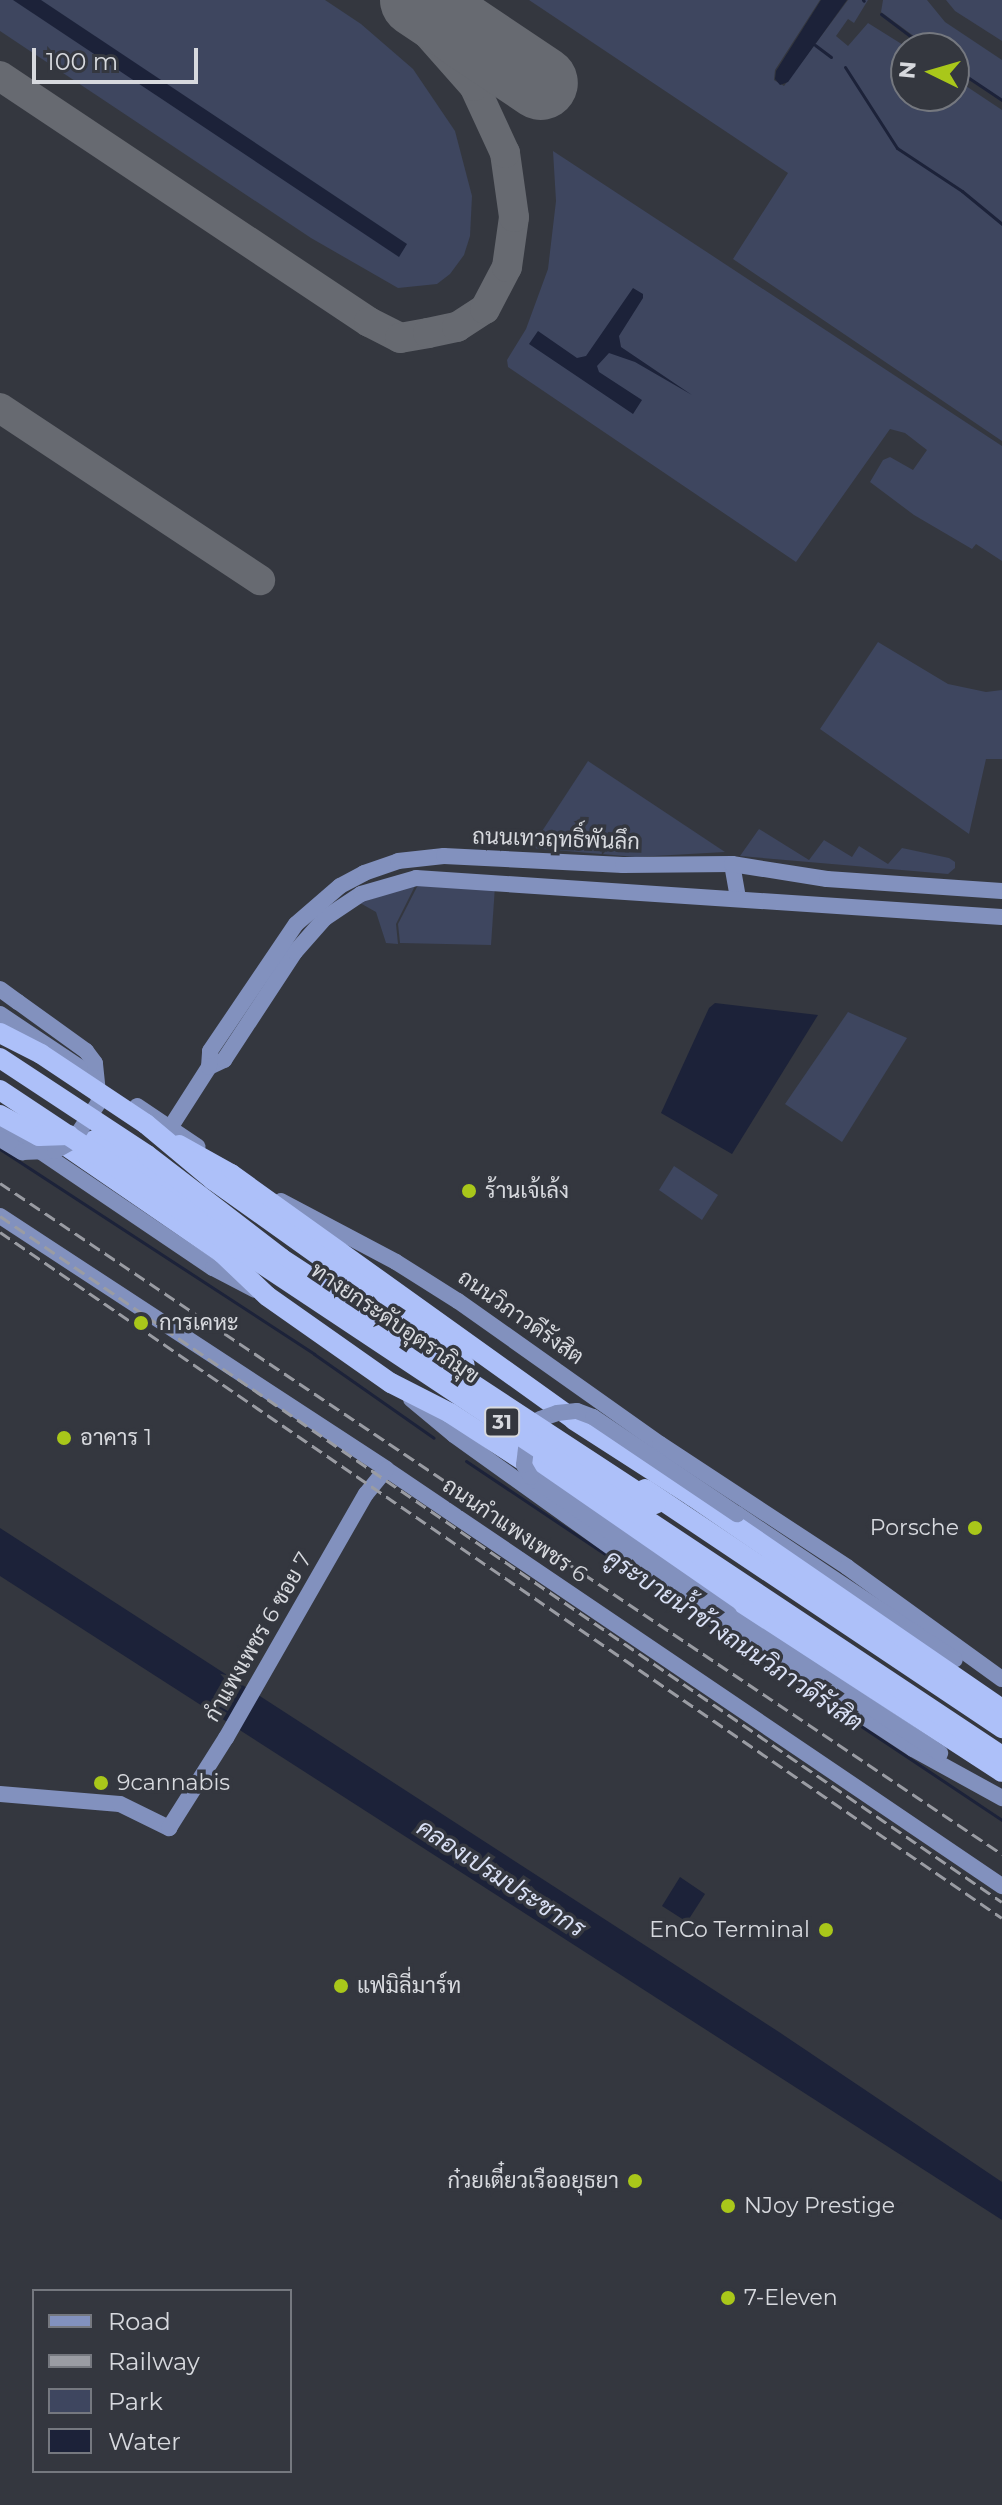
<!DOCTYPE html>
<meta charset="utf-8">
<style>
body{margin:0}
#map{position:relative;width:1002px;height:2505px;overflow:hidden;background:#34373f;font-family:Montserrat,Sarabun,sans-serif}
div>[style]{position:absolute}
.green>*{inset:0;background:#3e465f}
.water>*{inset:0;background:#1c2239}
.stream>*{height:3px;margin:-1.5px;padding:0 1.5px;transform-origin:1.5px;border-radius:1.5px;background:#1c2239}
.taxiway>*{height:30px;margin:-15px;padding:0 15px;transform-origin:15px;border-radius:15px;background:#676a71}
.runway>*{height:74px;margin:-37px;padding:0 37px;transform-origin:37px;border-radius:37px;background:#676a71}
.secondary>*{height:16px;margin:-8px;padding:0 8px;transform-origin:8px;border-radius:8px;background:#8291be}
.highway>*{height:20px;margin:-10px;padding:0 10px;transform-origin:10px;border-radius:10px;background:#adc0f9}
.rail>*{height:3px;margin-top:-1.5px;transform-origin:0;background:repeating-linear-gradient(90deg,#9a9ca3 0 12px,transparent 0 18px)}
.secondary-bridge>*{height:16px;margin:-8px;padding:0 8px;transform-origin:8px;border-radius:8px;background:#8291be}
.highway-bridge>*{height:20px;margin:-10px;padding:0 10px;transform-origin:10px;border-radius:10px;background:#adc0f9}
.dots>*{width:22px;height:22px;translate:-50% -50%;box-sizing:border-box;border:4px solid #34373f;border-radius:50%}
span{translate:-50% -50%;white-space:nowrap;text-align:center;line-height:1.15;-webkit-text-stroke:7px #34373f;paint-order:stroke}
.shield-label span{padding:2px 6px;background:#34373f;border:2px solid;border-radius:6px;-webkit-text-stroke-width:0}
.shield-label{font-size:20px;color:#d7d9de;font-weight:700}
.street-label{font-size:22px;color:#d7d9de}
.poi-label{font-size:22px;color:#d7d9de}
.left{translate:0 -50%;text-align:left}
.right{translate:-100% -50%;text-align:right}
.water-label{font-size:24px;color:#d9e0f5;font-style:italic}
.legend{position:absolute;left:32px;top:2289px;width:260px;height:184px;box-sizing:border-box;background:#34373f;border:2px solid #75787f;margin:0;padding:10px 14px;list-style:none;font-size:24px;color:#d7d9de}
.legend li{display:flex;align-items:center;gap:16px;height:40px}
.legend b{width:40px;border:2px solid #75787f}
.north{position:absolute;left:890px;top:32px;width:80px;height:80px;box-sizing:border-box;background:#34373f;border:2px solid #75787f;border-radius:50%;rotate:275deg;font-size:22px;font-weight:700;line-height:32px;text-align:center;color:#d7d9de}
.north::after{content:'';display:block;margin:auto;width:28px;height:36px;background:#a9c71a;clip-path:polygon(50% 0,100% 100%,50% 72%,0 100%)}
.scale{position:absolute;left:32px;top:48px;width:166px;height:36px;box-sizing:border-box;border:4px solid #d7d9de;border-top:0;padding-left:10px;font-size:24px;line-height:28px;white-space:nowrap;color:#d7d9de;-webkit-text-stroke:6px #34373f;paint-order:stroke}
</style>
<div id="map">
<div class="green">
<i style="clip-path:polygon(0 0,325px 0,361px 24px,413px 69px,455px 131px,472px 196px,470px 236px,464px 255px,450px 274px,437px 284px,398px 288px,311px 238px,0 31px)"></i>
<i style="clip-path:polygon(529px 0,820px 0,775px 70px,774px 80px,784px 86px,848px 0,868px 0,854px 23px,848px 19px,836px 36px,848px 46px,868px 23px,908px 48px,906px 96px,954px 96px,954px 78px,1002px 110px,1002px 441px,733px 259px,788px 173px)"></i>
<i style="clip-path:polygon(883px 0,927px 0,945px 22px,1002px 60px,1002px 101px,954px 66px,954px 48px,930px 48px,881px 12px)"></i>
<i style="clip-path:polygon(946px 0,1002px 0,1002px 41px,955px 11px)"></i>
<i style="clip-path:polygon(553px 151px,1002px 446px,1002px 561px,976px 544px,972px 549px,914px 515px,870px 482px,883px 460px,890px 457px,913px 470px,927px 450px,905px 433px,890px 429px,796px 562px,508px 367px,507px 360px,526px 329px,548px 269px,556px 201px)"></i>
<i style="clip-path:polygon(878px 642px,948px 684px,986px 692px,1002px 690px,1002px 759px,986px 759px,969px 834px,820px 729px)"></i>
<i style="clip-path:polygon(588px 761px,725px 852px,636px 857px,531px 848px)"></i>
<i style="clip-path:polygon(759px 829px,809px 860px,824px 840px,852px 857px,859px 846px,888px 864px,902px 848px,949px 858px,955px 862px,955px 868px,948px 874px,740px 856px)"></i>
<i style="clip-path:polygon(419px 883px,495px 886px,491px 945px,400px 943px,398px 924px)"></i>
<i style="clip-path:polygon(416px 884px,396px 924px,398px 944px,386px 943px,376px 912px,360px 903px)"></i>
<i style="clip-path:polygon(848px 1012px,907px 1038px,842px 1142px,785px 1104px)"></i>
<i style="clip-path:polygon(674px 1166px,718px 1195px,702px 1220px,659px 1190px)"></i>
</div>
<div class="water">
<i style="clip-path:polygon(13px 0,41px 0,407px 244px,399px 257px)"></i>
<i style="clip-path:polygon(821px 0,847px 0,788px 82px,780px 85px,775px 79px,776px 71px)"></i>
<i style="clip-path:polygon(633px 288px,643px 294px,643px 298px,619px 336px,621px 347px,692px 395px,635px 362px,609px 353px,597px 366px,599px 372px,642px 400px,633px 414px,529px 344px,538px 331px,577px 358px,586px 356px)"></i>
<i style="clip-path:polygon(715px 1003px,818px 1015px,732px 1154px,661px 1113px,709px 1008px)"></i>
<i style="clip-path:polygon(0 1528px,779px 2032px,1002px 2182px,1002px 2220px,0 1576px)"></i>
<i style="clip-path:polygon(680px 1877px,705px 1894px,687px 1922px,662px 1906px)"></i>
</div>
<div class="stream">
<i style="left:863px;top:0;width:1px;rotate:45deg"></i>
<i style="left:881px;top:14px;width:56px;rotate:37.1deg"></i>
<i style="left:815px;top:45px;width:20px;rotate:37deg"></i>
<i style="left:845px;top:67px;width:96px;rotate:57.3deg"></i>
<i style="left:897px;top:148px;width:78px;rotate:33.5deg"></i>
<i style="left:962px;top:191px;width:52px;rotate:39.5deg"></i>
<i style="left:954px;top:68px;width:58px;rotate:33.7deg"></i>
<i style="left:0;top:1149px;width:375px;rotate:33.1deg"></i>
<i style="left:314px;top:1354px;width:146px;rotate:35deg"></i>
<i style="left:466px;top:1461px;width:201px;rotate:33.8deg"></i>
<i style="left:702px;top:1620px;width:361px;rotate:33.7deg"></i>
</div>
<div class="taxiway">
<i style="left:0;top:76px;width:443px;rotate:33.7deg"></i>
<i style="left:369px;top:322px;width:35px;rotate:27deg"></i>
<i style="left:400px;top:338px;width:28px;rotate:-10deg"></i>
<i style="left:428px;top:333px;width:30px;rotate:-12deg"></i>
<i style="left:457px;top:327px;width:33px;rotate:-33deg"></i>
<i style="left:485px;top:309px;width:47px;rotate:-62.4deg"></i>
<i style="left:507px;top:267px;width:50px;rotate:-82deg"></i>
<i style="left:514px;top:217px;width:65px;rotate:-98deg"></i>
<i style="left:505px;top:153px;width:74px;rotate:-114.8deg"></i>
<i style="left:474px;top:86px;width:115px;rotate:-131.5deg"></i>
<i style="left:0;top:408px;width:312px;rotate:33.5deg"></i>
</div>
<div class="runway">
<i style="left:417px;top:0;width:149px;rotate:33.8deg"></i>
</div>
<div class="secondary">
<i style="left:732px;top:864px;width:34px;rotate:80deg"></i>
<i style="left:0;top:989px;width:22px;rotate:36deg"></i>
<i style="left:0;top:1014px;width:106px;rotate:33.8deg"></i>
<i style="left:209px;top:1067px;width:17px;rotate:-25deg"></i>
<i style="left:224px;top:1060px;width:129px;rotate:-56.7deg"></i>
<i style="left:295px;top:952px;width:45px;rotate:-48.6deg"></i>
<i style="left:325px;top:918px;width:43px;rotate:-33.7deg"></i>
<i style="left:361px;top:894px;width:57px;rotate:-16.2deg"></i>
<i style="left:416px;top:878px;width:587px;rotate:3.81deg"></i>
<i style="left:137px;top:1106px;width:73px;rotate:33.9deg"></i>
<i style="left:0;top:1124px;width:257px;rotate:34.1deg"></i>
<i style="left:213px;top:1268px;width:47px;rotate:27.6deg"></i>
<i style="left:170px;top:1128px;width:72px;rotate:-57.4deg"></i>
<i style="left:209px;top:1067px;width:16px;rotate:-86deg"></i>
<i style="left:210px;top:1051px;width:153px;rotate:-55.9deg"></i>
<i style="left:296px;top:924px;width:58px;rotate:-40.8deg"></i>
<i style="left:340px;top:886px;width:27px;rotate:-28deg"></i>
<i style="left:364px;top:873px;width:36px;rotate:-19deg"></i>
<i style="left:398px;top:861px;width:46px;rotate:-6.2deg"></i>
<i style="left:444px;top:856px;width:179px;rotate:2.9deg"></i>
<i style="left:623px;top:865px;width:109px;rotate:-0.5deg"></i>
<i style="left:732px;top:864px;width:96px;rotate:9deg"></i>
<i style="left:827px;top:879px;width:175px;rotate:3.9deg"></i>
<i style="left:281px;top:1201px;width:130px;rotate:27.9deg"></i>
<i style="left:396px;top:1262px;width:73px;rotate:32.2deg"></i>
<i style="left:458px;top:1301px;width:247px;rotate:35.3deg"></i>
<i style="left:660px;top:1444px;width:224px;rotate:33.3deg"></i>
<i style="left:847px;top:1567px;width:191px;rotate:35.9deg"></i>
<i style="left:0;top:1216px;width:462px;rotate:33.2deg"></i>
<i style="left:386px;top:1469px;width:744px;rotate:34.1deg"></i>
<i style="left:411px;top:1399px;width:56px;rotate:39.9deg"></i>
<i style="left:454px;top:1435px;width:256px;rotate:35.6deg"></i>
<i style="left:662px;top:1584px;width:300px;rotate:33.3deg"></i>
<i style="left:913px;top:1749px;width:102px;rotate:28.8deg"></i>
<i style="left:737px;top:1514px;width:262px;rotate:33.8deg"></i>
<i style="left:729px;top:1614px;width:253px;rotate:33.4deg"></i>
<i style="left:0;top:1794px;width:120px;rotate:4.8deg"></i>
<i style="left:120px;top:1804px;width:55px;rotate:26.1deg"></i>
<i style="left:169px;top:1828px;width:107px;rotate:-57.7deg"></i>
<i style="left:226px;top:1738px;width:281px;rotate:-60.2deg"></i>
<i style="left:366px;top:1494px;width:32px;rotate:-51deg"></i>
</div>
<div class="highway">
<i style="left:53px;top:1137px;width:205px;rotate:34.5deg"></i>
<i style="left:222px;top:1253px;width:62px;rotate:43.7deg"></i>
<i style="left:267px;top:1296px;width:151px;rotate:35.1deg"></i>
<i style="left:391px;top:1383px;width:66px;rotate:27deg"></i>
<i style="left:450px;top:1413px;width:658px;rotate:33.04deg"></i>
<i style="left:94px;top:1140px;width:168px;rotate:32.8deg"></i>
<i style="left:179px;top:1145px;width:60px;rotate:29.1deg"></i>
<i style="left:231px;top:1174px;width:422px;rotate:35.6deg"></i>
<i style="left:574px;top:1420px;width:140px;rotate:32.8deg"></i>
<i style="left:692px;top:1496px;width:376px;rotate:34.5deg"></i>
<i style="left:645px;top:1489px;width:430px;rotate:33.8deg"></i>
</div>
<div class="rail">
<i style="left:0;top:1183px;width:1206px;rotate:33.81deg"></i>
<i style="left:0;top:1216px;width:1214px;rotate:34.4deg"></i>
<i style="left:0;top:1232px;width:1214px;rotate:34.4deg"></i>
</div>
<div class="secondary-bridge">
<i style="left:0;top:1139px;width:26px;rotate:31deg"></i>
<i style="left:22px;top:1152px;width:33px;rotate:-2deg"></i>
<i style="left:55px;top:1151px;width:21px;rotate:-29deg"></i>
<i style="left:73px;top:1141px;width:47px;rotate:-56.3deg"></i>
<i style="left:99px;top:1102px;width:39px;rotate:-96deg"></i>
<i style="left:95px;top:1063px;width:15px;rotate:-127deg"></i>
<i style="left:86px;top:1051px;width:84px;rotate:-144.2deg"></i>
<i style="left:729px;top:1614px;width:241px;rotate:-145.3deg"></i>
<i style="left:531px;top:1477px;width:14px;rotate:-120deg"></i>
<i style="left:524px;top:1465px;width:32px;rotate:-83deg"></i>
<i style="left:528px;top:1433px;width:18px;rotate:-49deg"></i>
<i style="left:540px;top:1419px;width:18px;rotate:-19deg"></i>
<i style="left:557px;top:1413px;width:20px;rotate:-6deg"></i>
<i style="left:577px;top:1411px;width:17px;rotate:21deg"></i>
<i style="left:593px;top:1417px;width:174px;rotate:34deg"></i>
</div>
<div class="highway-bridge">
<i style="left:0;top:1033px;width:46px;rotate:27.1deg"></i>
<i style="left:41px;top:1054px;width:126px;rotate:33.7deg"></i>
<i style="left:146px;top:1124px;width:87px;rotate:39.9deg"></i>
<i style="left:213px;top:1180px;width:277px;rotate:35.5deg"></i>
<i style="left:439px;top:1341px;width:35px;rotate:43deg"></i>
<i style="left:0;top:1058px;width:176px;rotate:33.4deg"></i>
<i style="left:147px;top:1155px;width:169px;rotate:37.5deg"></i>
<i style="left:281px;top:1258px;width:448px;rotate:33.3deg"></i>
<i style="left:0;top:1090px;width:1203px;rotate:33.61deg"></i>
<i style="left:0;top:1115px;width:44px;rotate:28.3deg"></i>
<i style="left:39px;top:1136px;width:30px;rotate:-2deg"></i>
</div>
<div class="dots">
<i style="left:469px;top:1191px;background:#a9c71a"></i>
<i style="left:141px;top:1323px;background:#a9c71a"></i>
<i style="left:64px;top:1438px;background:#a9c71a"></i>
<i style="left:975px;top:1528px;background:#a9c71a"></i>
<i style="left:101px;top:1783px;background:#a9c71a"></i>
<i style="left:826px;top:1930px;background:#a9c71a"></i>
<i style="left:341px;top:1986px;background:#a9c71a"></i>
<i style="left:635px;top:2181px;background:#a9c71a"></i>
<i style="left:728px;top:2206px;background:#a9c71a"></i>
<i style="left:728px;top:2298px;background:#a9c71a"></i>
</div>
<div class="shield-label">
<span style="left:502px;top:1422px">31</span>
</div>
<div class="street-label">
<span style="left:556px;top:839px;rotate:2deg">ถนนเทวฤทธิ์พันลึก</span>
<span style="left:521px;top:1317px;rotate:35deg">ถนนวิภาวดีรังสิต</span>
<span style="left:395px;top:1323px;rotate:34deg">ทางยกระดับอุตราภิมุข</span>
<span style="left:515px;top:1530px;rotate:34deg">ถนนกำแพงเพชร 6</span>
<span style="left:258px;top:1637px;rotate:-60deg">กำแพงเพชร 6 ซอย 7</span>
</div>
<div class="poi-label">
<span class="left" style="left:485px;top:1191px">ร้านเจ้เล้ง</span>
<span class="left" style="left:159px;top:1323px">การเคหะ</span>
<span class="left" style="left:80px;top:1438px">อาคาร 1</span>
<span class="right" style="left:959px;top:1528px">Porsche</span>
<span class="left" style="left:117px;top:1783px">9cannabis</span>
<span class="right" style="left:810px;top:1930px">EnCo Terminal</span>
<span class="left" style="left:357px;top:1986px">แฟมิลี่มาร์ท</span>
<span class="right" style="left:619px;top:2181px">ก๋วยเตี๋ยวเรืออยุธยา</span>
<span class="left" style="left:744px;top:2206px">NJoy Prestige</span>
<span class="left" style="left:744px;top:2298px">7-Eleven</span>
</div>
<div class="water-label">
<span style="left:734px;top:1640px;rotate:34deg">คูระบายน้ำข้างถนนวิภาวดีรังสิต</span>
<span style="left:501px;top:1878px;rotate:33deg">คลองเปรมประชากร</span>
</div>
<ul class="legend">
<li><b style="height:10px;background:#8291be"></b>Road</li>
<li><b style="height:10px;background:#9a9ca3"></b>Railway</li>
<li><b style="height:22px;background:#3e465f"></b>Park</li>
<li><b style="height:22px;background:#1c2239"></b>Water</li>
</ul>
<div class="north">N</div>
<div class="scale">100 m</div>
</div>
